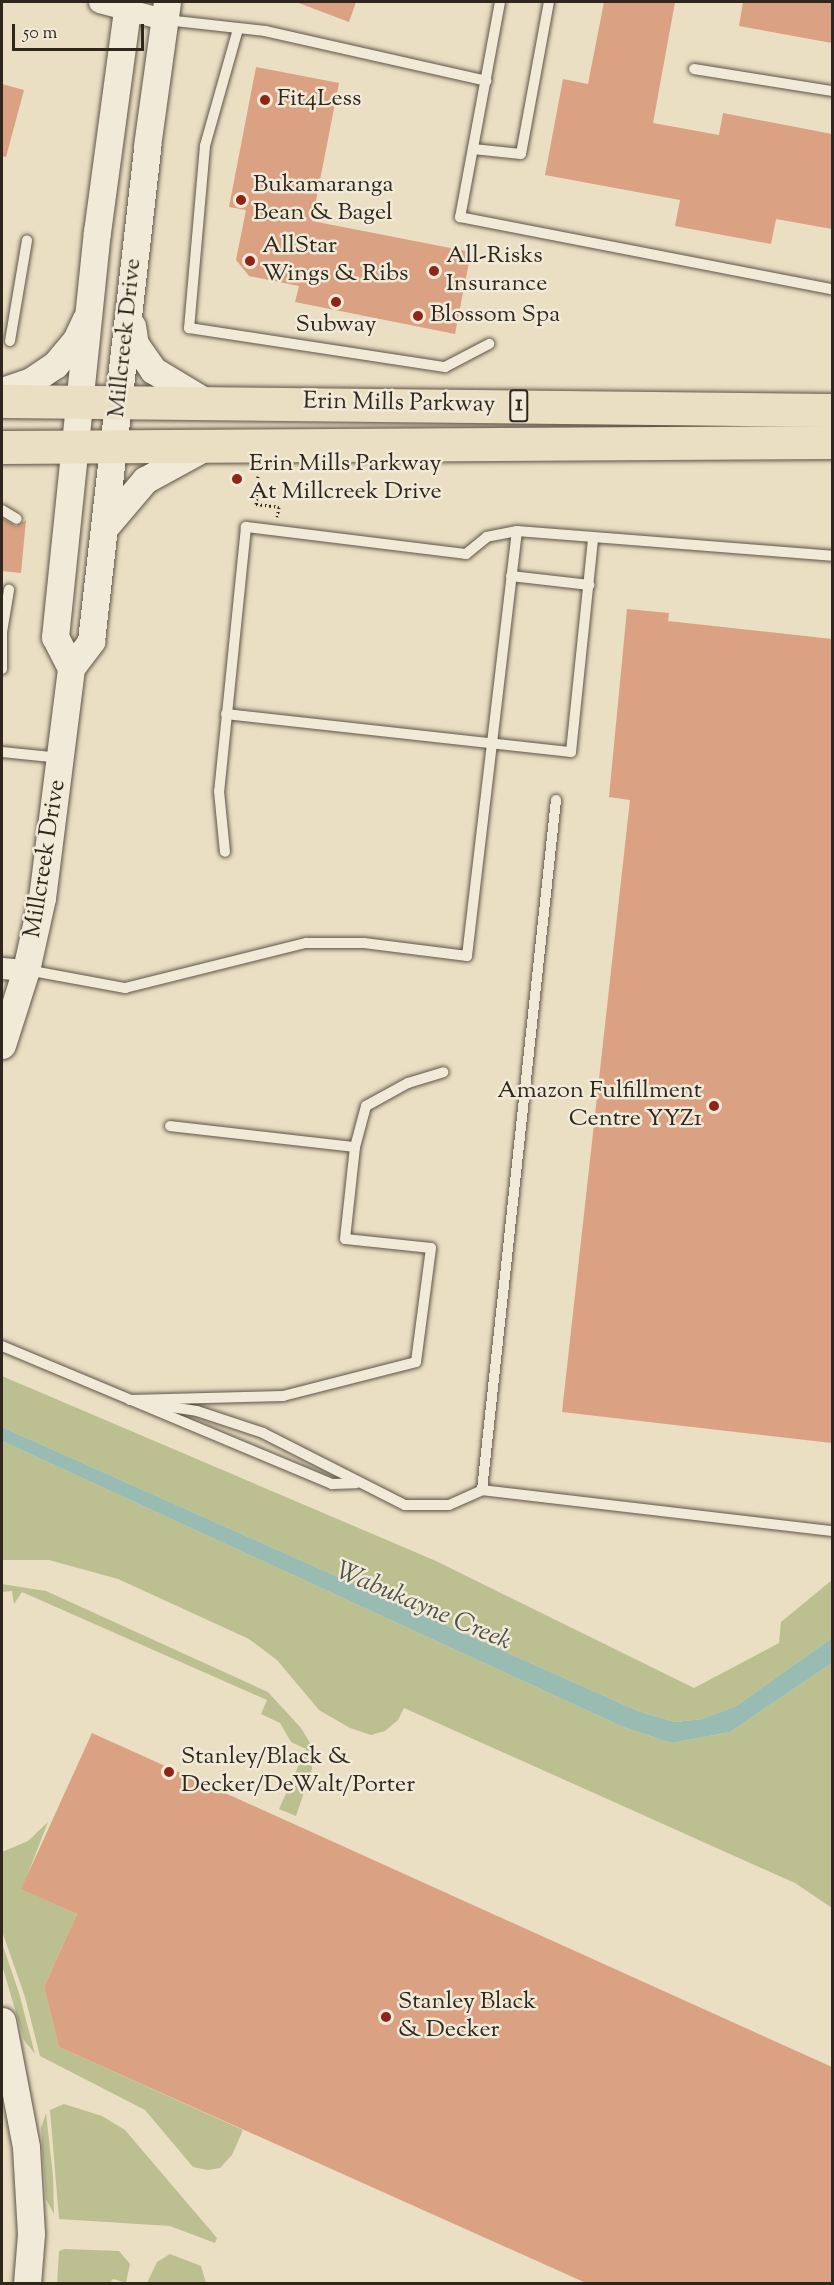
<!DOCTYPE html>
<style>
body{margin:0}
#map{position:relative;width:834px;height:2285px;overflow:hidden;background:#eadec3;font-family:"Sorts Mill Goudy",serif}
div>[style]{position:absolute}
.green>*{inset:0;background:#bcc090}
.water>*{inset:0;background:#98bcb2}
.building>*{inset:0;background:#dba183}
.path>*{height:3px;margin-top:-1.5px;transform-origin:0;background:repeating-linear-gradient(90deg,#2f271e 0 1.5px,transparent 0 4.5px)}
.roads{filter:drop-shadow(0 0 2px #5e5547) drop-shadow(0 0 2px #5e5547)}
.service>*{height:10px;margin:-5px;padding:0 5px;transform-origin:5px;border-radius:5px;background:#f1ead8}
.minor>*{height:21px;margin:-10.5px;padding:0 10.5px;transform-origin:10.5px;border-radius:10.5px;background:#f1ead8}
.tertiary>*{height:27px;margin:-13.5px;padding:0 13.5px;transform-origin:13.5px;border-radius:13.5px;background:#f1ead8}
.primary>*{height:33px;margin:-16.5px;padding:0 16.5px;transform-origin:16.5px;border-radius:16.5px;background:#eadec3}
.dots>*{width:16px;height:16px;translate:-50% -50%;box-sizing:border-box;border:3px solid #f1ead8;border-radius:50%}
span{translate:-50% -50%;white-space:nowrap;text-align:center;line-height:1.15;-webkit-text-stroke:5px #f1ead8;paint-order:stroke}
.shield-label span{padding:2px 4px;background:#f1ead8;border:2px solid;border-radius:4px;-webkit-text-stroke-width:0}
.shield-label{font-size:22px;color:#2f271e;font-weight:700}
.poi-label{font-size:24px;color:#2f271e}
.left{translate:0 -50%;text-align:left}
.right{translate:-100% -50%;text-align:right}
.street-label{font-size:24px;color:#2f271e}
.water-label{font-size:26px;color:#4e544a;font-style:italic}
.frame{position:absolute;inset:0;border:3px solid #2f271e;pointer-events:none}
.scale{position:absolute;left:12px;top:24px;width:132px;height:27px;box-sizing:border-box;border:3px solid #2f271e;border-top:0;padding-left:8px;font-size:18px;line-height:21px;white-space:nowrap;color:#2f271e;-webkit-text-stroke:4px #f1ead8;paint-order:stroke}
</style>
<div id="map">
<div class="green">
<i style="clip-path:polygon(2px 1376px,436px 1561px,694px 1688px,779px 1643px,781px 1622px,832px 1580px,832px 1638px,736px 1706px,702px 1719px,675px 1722px,638px 1711px,2px 1427px)"></i>
<i style="clip-path:polygon(2px 1441px,623px 1727px,672px 1743px,730px 1732px,832px 1663px,832px 1908px,795px 1883px,404px 1708px,398px 1720px,385px 1731px,371px 1735px,350px 1728px,319px 1710px,277px 1660px,249px 1639px,118px 1579px,49px 1560px,2px 1560px)"></i>
<i style="clip-path:polygon(2px 1584px,46px 1591px,268px 1692px,301px 1728px,313px 1748px,312px 1769px,296px 1816px,279px 1809px,306px 1749px,291px 1742px,280px 1723px,261px 1714px,267px 1700px,22px 1592px,14px 1604px,12px 1591px,2px 1592px)"></i>
<i style="clip-path:polygon(48px 1822px,22px 1889px,77px 1914px,44px 1987px,59px 2047px,243px 2130px,232px 2155px,220px 2168px,208px 2170px,193px 2167px,145px 2110px,40px 2056px,25px 1997px,2px 1931px,2px 1852px,28px 1841px)"></i>
<i style="clip-path:polygon(2px 1943px,19px 1993px,35px 2054px,24px 2040px,2px 1965px)"></i>
<i style="clip-path:polygon(64px 2104px,102px 2116px,125px 2130px,217px 2238px,215px 2243px,170px 2226px,59px 2219px,50px 2110px)"></i>
<i style="clip-path:polygon(46px 2113px,53px 2176px,54px 2214px,46px 2199px,41px 2128px)"></i>
<i style="clip-path:polygon(64px 2249px,119px 2251px,130px 2264px,126px 2283px,113px 2279px,110px 2283px,57px 2283px,59px 2251px)"></i>
<i style="clip-path:polygon(170px 2254px,201px 2266px,206px 2283px,147px 2283px,157px 2262px)"></i>
</div>
<div class="water">
<i style="clip-path:polygon(2px 1427px,638px 1711px,675px 1722px,702px 1719px,736px 1706px,832px 1638px,832px 1663px,730px 1732px,672px 1743px,623px 1727px,2px 1441px)"></i>
</div>
<div class="building">
<i style="clip-path:polygon(296px 2px,356px 2px,349px 22px)"></i>
<i style="clip-path:polygon(604px 2px,675px 2px,653px 123px,719px 135px,723px 113px,832px 134px,832px 229px,776px 219px,771px 244px,675px 226px,680px 200px,545px 175px,563px 79px,588px 84px)"></i>
<i style="clip-path:polygon(743px 2px,832px 2px,832px 43px,739px 26px)"></i>
<i style="clip-path:polygon(256px 67px,339px 83px,312px 221px,471px 252px,455px 334px,295px 302px,299px 286px,249px 276px,236px 260px,246px 210px,229px 207px)"></i>
<i style="clip-path:polygon(2px 84px,24px 90px,6px 157px,2px 156px)"></i>
<i style="clip-path:polygon(2px 518px,16px 526px,26px 520px,21px 573px,2px 571px)"></i>
<i style="clip-path:polygon(627px 609px,669px 613px,668px 621px,832px 639px,832px 1443px,562px 1412px,630px 800px,609px 797px)"></i>
<i style="clip-path:polygon(92px 1733px,832px 2067px,832px 2283px,586px 2283px,59px 2047px,44px 1987px,77px 1914px,21px 1889px)"></i>
</div>
<div class="path">
<i style="left:258px;top:476px;width:28px;rotate:94deg"></i>
<i style="left:256px;top:504px;width:23px;rotate:7deg"></i>
<i style="left:279px;top:507px;width:10px;rotate:101deg"></i>
</div>
<div class="roads">
<div class="service">
<i style="left:500px;top:2px;width:219px;rotate:100.5deg"></i>
<i style="left:460px;top:217px;width:379px;rotate:11deg"></i>
<i style="left:166px;top:20px;width:100px;rotate:6.3deg"></i>
<i style="left:265px;top:31px;width:227px;rotate:12.7deg"></i>
<i style="left:238px;top:29px;width:122px;rotate:105.8deg"></i>
<i style="left:205px;top:146px;width:183px;rotate:95deg"></i>
<i style="left:189px;top:328px;width:259px;rotate:8.7deg"></i>
<i style="left:445px;top:367px;width:50px;rotate:-27.6deg"></i>
<i style="left:694px;top:69px;width:140px;rotate:9.1deg"></i>
<i style="left:473px;top:149px;width:48px;rotate:5.9deg"></i>
<i style="left:521px;top:154px;width:155px;rotate:-79.6deg"></i>
<i style="left:10px;top:341px;width:102px;rotate:-80.4deg"></i>
<i style="left:2px;top:510px;width:17px;rotate:31deg"></i>
<i style="left:517px;top:531px;width:316px;rotate:4.5deg"></i>
<i style="left:511px;top:576px;width:79px;rotate:6.6deg"></i>
<i style="left:2px;top:632px;width:43px;rotate:-80.5deg"></i>
<i style="left:2px;top:633px;width:36px;rotate:90deg"></i>
<i style="left:226px;top:714px;width:347px;rotate:6.3deg"></i>
<i style="left:571px;top:752px;width:215px;rotate:-84.1deg"></i>
<i style="left:2px;top:752px;width:59px;rotate:5.8deg"></i>
<i style="left:556px;top:800px;width:694px;rotate:96.12deg"></i>
<i style="left:482px;top:1490px;width:352px;rotate:6.7deg"></i>
<i style="left:27px;top:970px;width:100px;rotate:10.4deg"></i>
<i style="left:125px;top:988px;width:187px;rotate:-14deg"></i>
<i style="left:306px;top:943px;width:58px"></i>
<i style="left:364px;top:943px;width:104px;rotate:7.2deg"></i>
<i style="left:467px;top:956px;width:428px;rotate:-83.3deg"></i>
<i style="left:517px;top:531px;width:31px;rotate:169deg"></i>
<i style="left:487px;top:537px;width:27px;rotate:141deg"></i>
<i style="left:466px;top:554px;width:222px;rotate:-173deg"></i>
<i style="left:246px;top:527px;width:265px;rotate:95.8deg"></i>
<i style="left:219px;top:791px;width:61px;rotate:84.4deg"></i>
<i style="left:170px;top:1126px;width:186px;rotate:6.5deg"></i>
<i style="left:2px;top:1346px;width:358px;rotate:22.7deg"></i>
<i style="left:332px;top:1484px;width:24px;rotate:-2deg"></i>
<i style="left:130px;top:1400px;width:153px;rotate:-1.5deg"></i>
<i style="left:283px;top:1396px;width:137px;rotate:-14.3deg"></i>
<i style="left:416px;top:1362px;width:115px;rotate:-82.5deg"></i>
<i style="left:431px;top:1248px;width:86px;rotate:-174deg"></i>
<i style="left:345px;top:1239px;width:93px;rotate:-83.8deg"></i>
<i style="left:355px;top:1147px;width:42px;rotate:-75deg"></i>
<i style="left:366px;top:1106px;width:48px;rotate:-28.7deg"></i>
<i style="left:408px;top:1083px;width:37px;rotate:-17deg"></i>
<i style="left:157px;top:1405px;width:40px;rotate:8.5deg"></i>
<i style="left:197px;top:1411px;width:70px;rotate:18.4deg"></i>
<i style="left:263px;top:1433px;width:159px;rotate:26.9deg"></i>
<i style="left:405px;top:1505px;width:44px"></i>
<i style="left:449px;top:1505px;width:36px;rotate:-24deg"></i>
</div>
<div class="minor">
<i style="left:99px;top:2px;width:66px;rotate:14.9deg"></i>
<i style="left:2px;top:968px;width:24px;rotate:5deg"></i>
</div>
<div class="tertiary">
<i style="left:132px;top:326px;width:18px;rotate:81deg"></i>
<i style="left:135px;top:344px;width:32px;rotate:55deg"></i>
<i style="left:153px;top:370px;width:62px;rotate:31.1deg"></i>
<i style="left:2px;top:391px;width:31px;rotate:-19deg"></i>
<i style="left:31px;top:381px;width:29px;rotate:-34deg"></i>
<i style="left:55px;top:365px;width:33px;rotate:-50deg"></i>
<i style="left:76px;top:340px;width:23px;rotate:-65deg"></i>
<i style="left:105px;top:527px;width:62px;rotate:-49.6deg"></i>
<i style="left:145px;top:480px;width:71px;rotate:-28.7deg"></i>
<i style="left:71px;top:668px;width:35px;rotate:-117deg"></i>
<i style="left:55px;top:637px;width:407px;rotate:-84.1deg"></i>
<i style="left:97px;top:232px;width:232px;rotate:-82.3deg"></i>
<i style="left:2px;top:1045px;width:79px;rotate:-72.3deg"></i>
<i style="left:26px;top:970px;width:74px;rotate:-77.5deg"></i>
<i style="left:42px;top:898px;width:232px;rotate:-82.8deg"></i>
<i style="left:71px;top:668px;width:34px;rotate:-53deg"></i>
<i style="left:91px;top:641px;width:498px;rotate:-83.5deg"></i>
<i style="left:147px;top:146px;width:145px;rotate:-82.1deg"></i>
<i style="left:2px;top:2021px;width:128px;rotate:79.2deg"></i>
<i style="left:26px;top:2147px;width:87px;rotate:86.7deg"></i>
<i style="left:31px;top:2234px;width:50px;rotate:94.6deg"></i>
</div>
<div class="primary">
<i style="left:2px;top:401px;width:830px;rotate:0.62deg"></i>
<i style="left:2px;top:447px;width:830px;rotate:-0.35deg"></i>
</div>
</div>
<div class="dots">
<i style="left:265px;top:100px;background:#8f2418"></i>
<i style="left:241px;top:200px;background:#8f2418"></i>
<i style="left:250px;top:261px;background:#8f2418"></i>
<i style="left:434px;top:271px;background:#8f2418"></i>
<i style="left:336px;top:302px;background:#8f2418"></i>
<i style="left:418px;top:316px;background:#8f2418"></i>
<i style="left:237px;top:479px;background:#8f2418"></i>
<i style="left:714px;top:1106px;background:#8f2418"></i>
<i style="left:169px;top:1772px;background:#8f2418"></i>
<i style="left:386px;top:2017px;background:#8f2418"></i>
</div>
<div class="shield-label">
<span style="left:519px;top:406px">1</span>
</div>
<div class="poi-label">
<span class="left" style="left:277px;top:100px">Fit4Less</span>
<span class="left" style="left:253px;top:200px">Bukamaranga<br>Bean &amp; Bagel</span>
<span class="left" style="left:262px;top:261px">AllStar<br>Wings &amp; Ribs</span>
<span class="left" style="left:446px;top:271px">All-Risks<br>Insurance</span>
<span class="left" style="left:430px;top:316px">Blossom Spa</span>
<span style="left:336px;top:326px">Subway</span>
<span class="left" style="left:249px;top:479px">Erin Mills Parkway<br>At Millcreek Drive</span>
<span class="right" style="left:702px;top:1106px">Amazon Fulfillment<br>Centre YYZ1</span>
<span class="left" style="left:181px;top:1772px">Stanley/Black &amp;<br>Decker/DeWalt/Porter</span>
<span class="left" style="left:398px;top:2017px">Stanley Black<br>&amp; Decker</span>
</div>
<div class="street-label">
<span style="left:126px;top:338px;rotate:-84deg">Millcreek Drive</span>
<span style="left:399px;top:404px;rotate:1deg">Erin Mills Parkway</span>
<span style="left:46px;top:859px;rotate:-81deg">Millcreek Drive</span>
</div>
<div class="water-label">
<span style="left:423px;top:1607px;rotate:23deg">Wabukayne Creek</span>
</div>
<div class="frame"></div>
<div class="scale">50 m</div>
</div>
